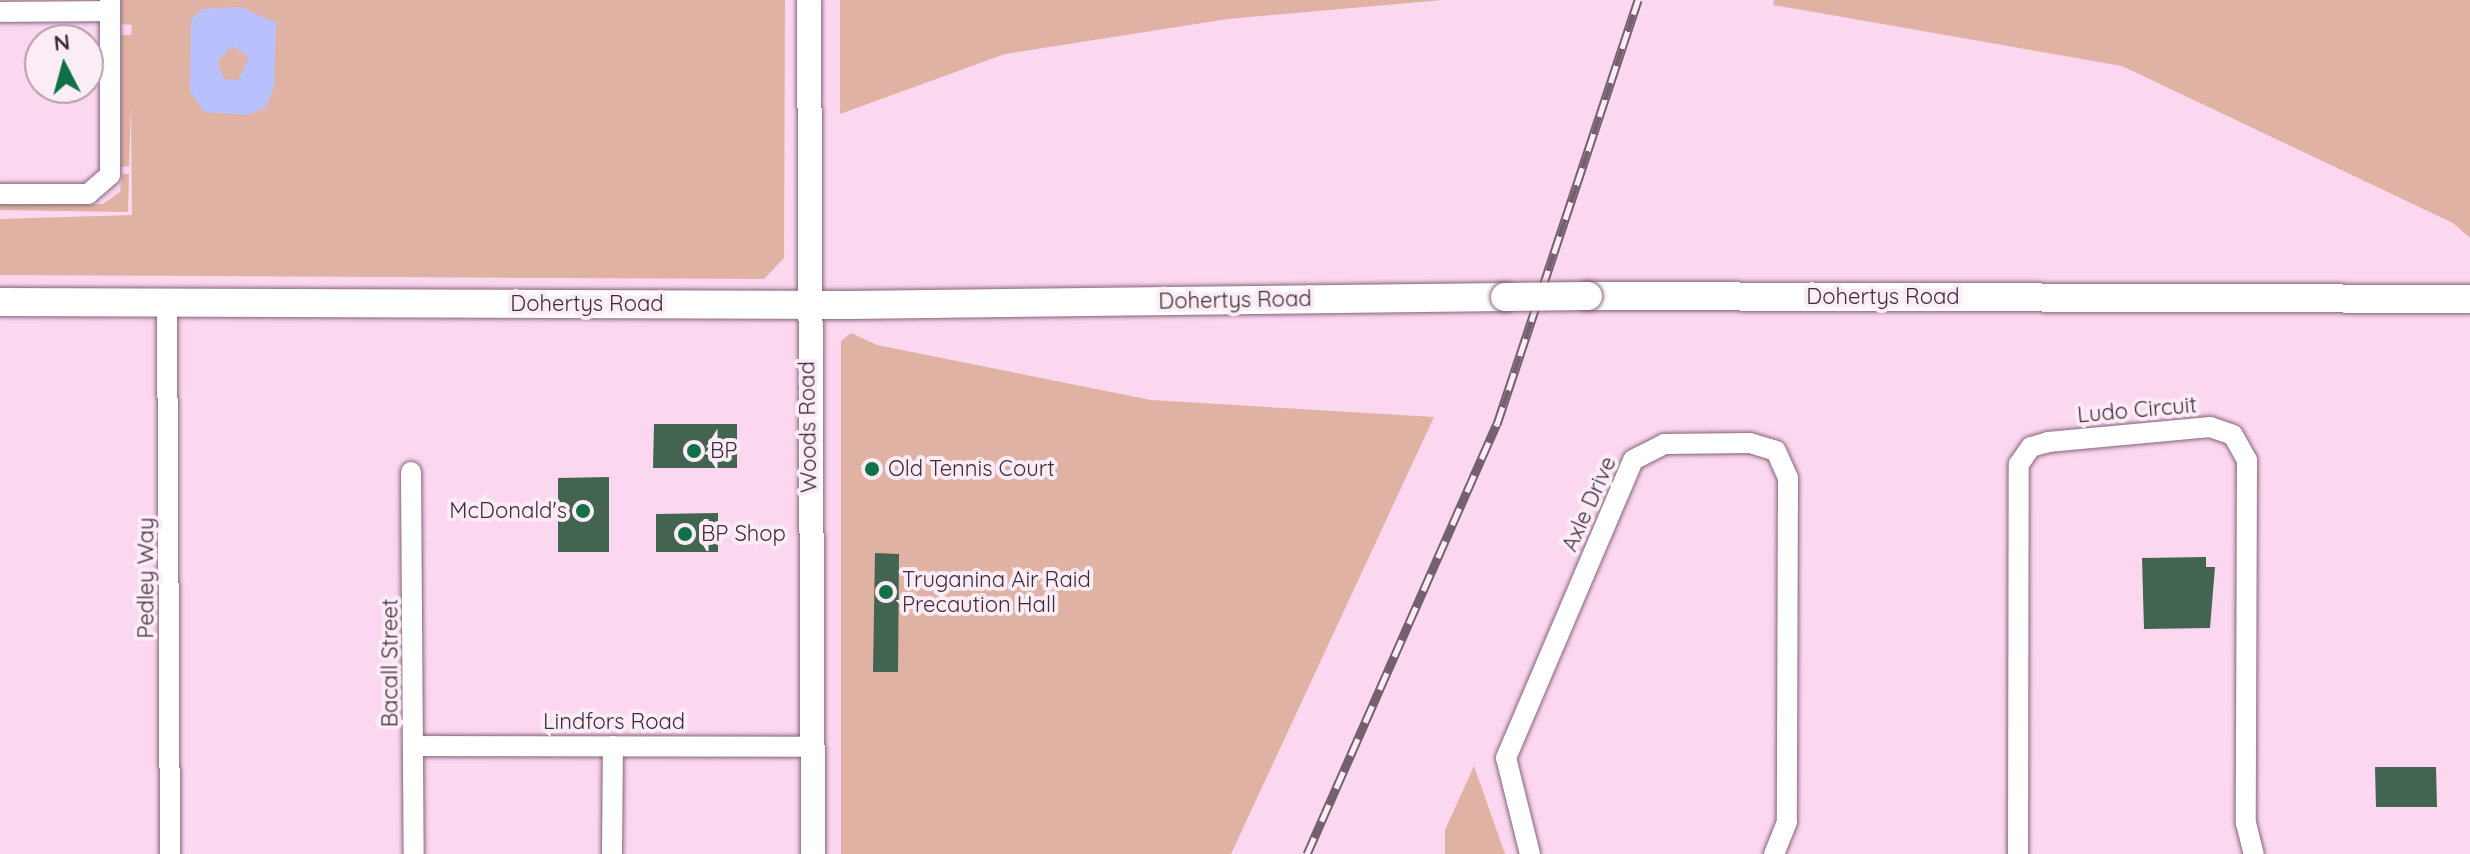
<!DOCTYPE html>
<style>
body{margin:0}
#map{position:relative;width:2470px;height:854px;overflow:hidden;background:#fcd7f0;font-family:Quicksand,sans-serif}
div>[style]{position:absolute}
.green>*{inset:0;background:#e0b2a3}
.water>*{inset:0;background:#b8c0fd}
.building>*{inset:0;background:#426450}
.roads{filter:drop-shadow(0 0 2px #836479) drop-shadow(0 0 2px #836479)}
.minor>*{height:20px;margin:-10px;padding:0 10px;transform-origin:10px;border-radius:10px;background:#fff}
.tertiary>*{height:24px;margin:-12px;padding:0 12px;transform-origin:12px;border-radius:12px;background:#fff}
.secondary>*{height:28px;margin:-14px;padding:0 14px;transform-origin:14px;border-radius:14px;background:#fff}
.rail>*{height:9px;margin-top:-4.5px;transform-origin:0;background:repeating-linear-gradient(90deg,#fbecf6 0 18px,#75606f 0 36px);box-sizing:border-box;border-block:2px solid #75606f}
.bridges{filter:drop-shadow(0 0 2px #836479) drop-shadow(0 0 2px #836479)}
.secondary-bridge>*{height:28px;margin:-14px;padding:0 14px;transform-origin:14px;border-radius:14px;background:#fff}
.dots>*{width:22px;height:22px;translate:-50% -50%;box-sizing:border-box;border:4px solid #fbecf6;border-radius:50%}
span{translate:-50% -50%;white-space:nowrap;text-align:center;line-height:1.15;-webkit-text-stroke:8px #fbecf6;paint-order:stroke}
.street-label{font-size:22px;color:#3c2e38}
.poi-label{font-size:22px;color:#3c2e38}
.left{translate:0 -50%;text-align:left}
.right{translate:-100% -50%;text-align:right}
.north{position:absolute;left:24px;top:24px;width:80px;height:80px;box-sizing:border-box;background:#fbecf6;border:2px solid #afa0aa;border-radius:50%;rotate:354deg;font-size:22px;font-weight:700;line-height:32px;text-align:center;color:#3c2e38}
.north::after{content:'';display:block;margin:auto;width:28px;height:36px;background:#0e7147;clip-path:polygon(50% 0,100% 100%,50% 72%,0 100%)}
</style>
<div id="map">
<div class="green">
<i style="clip-path:polygon(121px 0,785px 0,784px 258px,764px 279px,0 275px,0 219px,132px 215px,131px 106px,129px 166px,121px 167px,121px 35px,131px 35px,132px 25px,121px 24px)"></i>
<i style="clip-path:polygon(840px 0,1443px 0,1228px 19px,1005px 54px,840px 114px)"></i>
<i style="clip-path:polygon(1774px 0,2470px 0,2470px 238px,2453px 223px,2122px 66px,1773px 5px)"></i>
<i style="clip-path:polygon(122px 174px,129px 174px,128px 212px,0 210px,0 205px,103px 204px,120px 192px)"></i>
<i style="clip-path:polygon(851px 333px,877px 345px,1151px 400px,1434px 417px,1231px 854px,841px 854px,841px 341px)"></i>
<i style="clip-path:polygon(1474px 766px,1505px 854px,1445px 854px,1445px 830px)"></i>
</div>
<div class="water">
<i style="clip-path:polygon(evenodd,241px 7px,276px 23px,274px 87px,266px 107px,248px 115px,204px 112px,190px 91px,191px 20px,202px 9px,241px 7px,232px 46px,249px 58px,238px 80px,224px 79px,217px 62px,232px 46px)"></i>
</div>
<div class="building">
<i style="clip-path:polygon(654px 424px,737px 424px,737px 468px,653px 468px)"></i>
<i style="clip-path:polygon(609px 477px,609px 552px,558px 552px,558px 478px)"></i>
<i style="clip-path:polygon(718px 513px,718px 552px,656px 552px,656px 514px)"></i>
<i style="clip-path:polygon(875px 553px,899px 554px,898px 672px,873px 672px)"></i>
<i style="clip-path:polygon(2206px 557px,2206px 567px,2215px 567px,2210px 628px,2144px 629px,2142px 558px)"></i>
<i style="clip-path:polygon(2375px 767px,2436px 767px,2437px 807px,2376px 807px)"></i>
</div>
<div class="roads">
<div class="minor">
<i style="left:0;top:12px;width:110px;rotate:-0.5deg"></i>
<i style="left:0;top:194px;width:88px"></i>
<i style="left:88px;top:194px;width:29px;rotate:-41deg"></i>
<i style="left:110px;top:175px;width:175px;rotate:-90deg"></i>
<i style="left:167px;top:303px;width:551px;rotate:89.69deg"></i>
<i style="left:411px;top:472px;width:382px;rotate:89.6deg"></i>
<i style="left:414px;top:746px;width:399px;rotate:0.1deg"></i>
<i style="left:612px;top:854px;width:108px;rotate:-89.5deg"></i>
<i style="left:1530px;top:854px;width:99px;rotate:-104deg"></i>
<i style="left:1506px;top:758px;width:324px;rotate:-66.9deg"></i>
<i style="left:1633px;top:460px;width:35px;rotate:-27deg"></i>
<i style="left:1664px;top:444px;width:86px;rotate:-0.7deg"></i>
<i style="left:1750px;top:443px;width:27px;rotate:17deg"></i>
<i style="left:1776px;top:451px;width:30px;rotate:66deg"></i>
<i style="left:1788px;top:478px;width:344px;rotate:90.2deg"></i>
<i style="left:1787px;top:822px;width:35px;rotate:112deg"></i>
<i style="left:2018px;top:854px;width:390px;rotate:-89.9deg"></i>
<i style="left:2019px;top:464px;width:21px;rotate:-55deg"></i>
<i style="left:2031px;top:447px;width:18px;rotate:-16deg"></i>
<i style="left:2048px;top:442px;width:163px;rotate:-5.3deg"></i>
<i style="left:2210px;top:427px;width:24px;rotate:19deg"></i>
<i style="left:2233px;top:435px;width:29px;rotate:61deg"></i>
<i style="left:2247px;top:460px;width:363px;rotate:90.2deg"></i>
<i style="left:2246px;top:823px;width:32px;rotate:76deg"></i>
</div>
<div class="tertiary">
<i style="left:809px;top:0;width:854px;rotate:89.73deg"></i>
</div>
<div class="secondary">
<i style="left:1588px;top:296px;width:882px;rotate:0.19deg"></i>
<i style="left:0;top:302px;width:848px;rotate:0.2deg"></i>
<i style="left:848px;top:305px;width:657px;rotate:-0.7deg"></i>
</div>
</div>
<div class="rail">
<i style="left:1307px;top:854px;width:470px;rotate:-66.2deg"></i>
<i style="left:1497px;top:424px;width:447px;rotate:-71.6deg"></i>
</div>
<div class="bridges">
<div class="secondary-bridge">
<i style="left:1505px;top:297px;width:83px;rotate:-0.7deg"></i>
</div>
</div>
<div class="dots">
<i style="left:694px;top:451px;background:#0e7147"></i>
<i style="left:872px;top:469px;background:#0e7147"></i>
<i style="left:583px;top:511px;background:#0e7147"></i>
<i style="left:685px;top:534px;background:#0e7147"></i>
<i style="left:886px;top:592px;background:#0e7147"></i>
</div>
<div class="street-label">
<span style="left:1883px;top:297px">Dohertys Road</span>
<span style="left:1235px;top:300px;rotate:-1deg">Dohertys Road</span>
<span style="left:587px;top:304px">Dohertys Road</span>
<span style="left:2137px;top:410px;rotate:-5deg">Ludo Circuit</span>
<span style="left:808px;top:427px;rotate:-91deg">Woods Road</span>
<span style="left:1589px;top:504px;rotate:-66deg">Axle Drive</span>
<span style="left:146px;top:578px;rotate:-90deg">Pedley Way</span>
<span style="left:390px;top:663px;rotate:-90deg">Bacall Street</span>
<span style="left:614px;top:722px">Lindfors Road</span>
</div>
<div class="poi-label">
<span class="left" style="left:710px;top:451px">BP</span>
<span class="left" style="left:888px;top:469px">Old Tennis Court</span>
<span class="right" style="left:567px;top:511px">McDonald's</span>
<span class="left" style="left:701px;top:534px">BP Shop</span>
<span class="left" style="left:902px;top:592px">Truganina Air Raid<br>Precaution Hall</span>
</div>
<div class="north">N</div>
</div>
